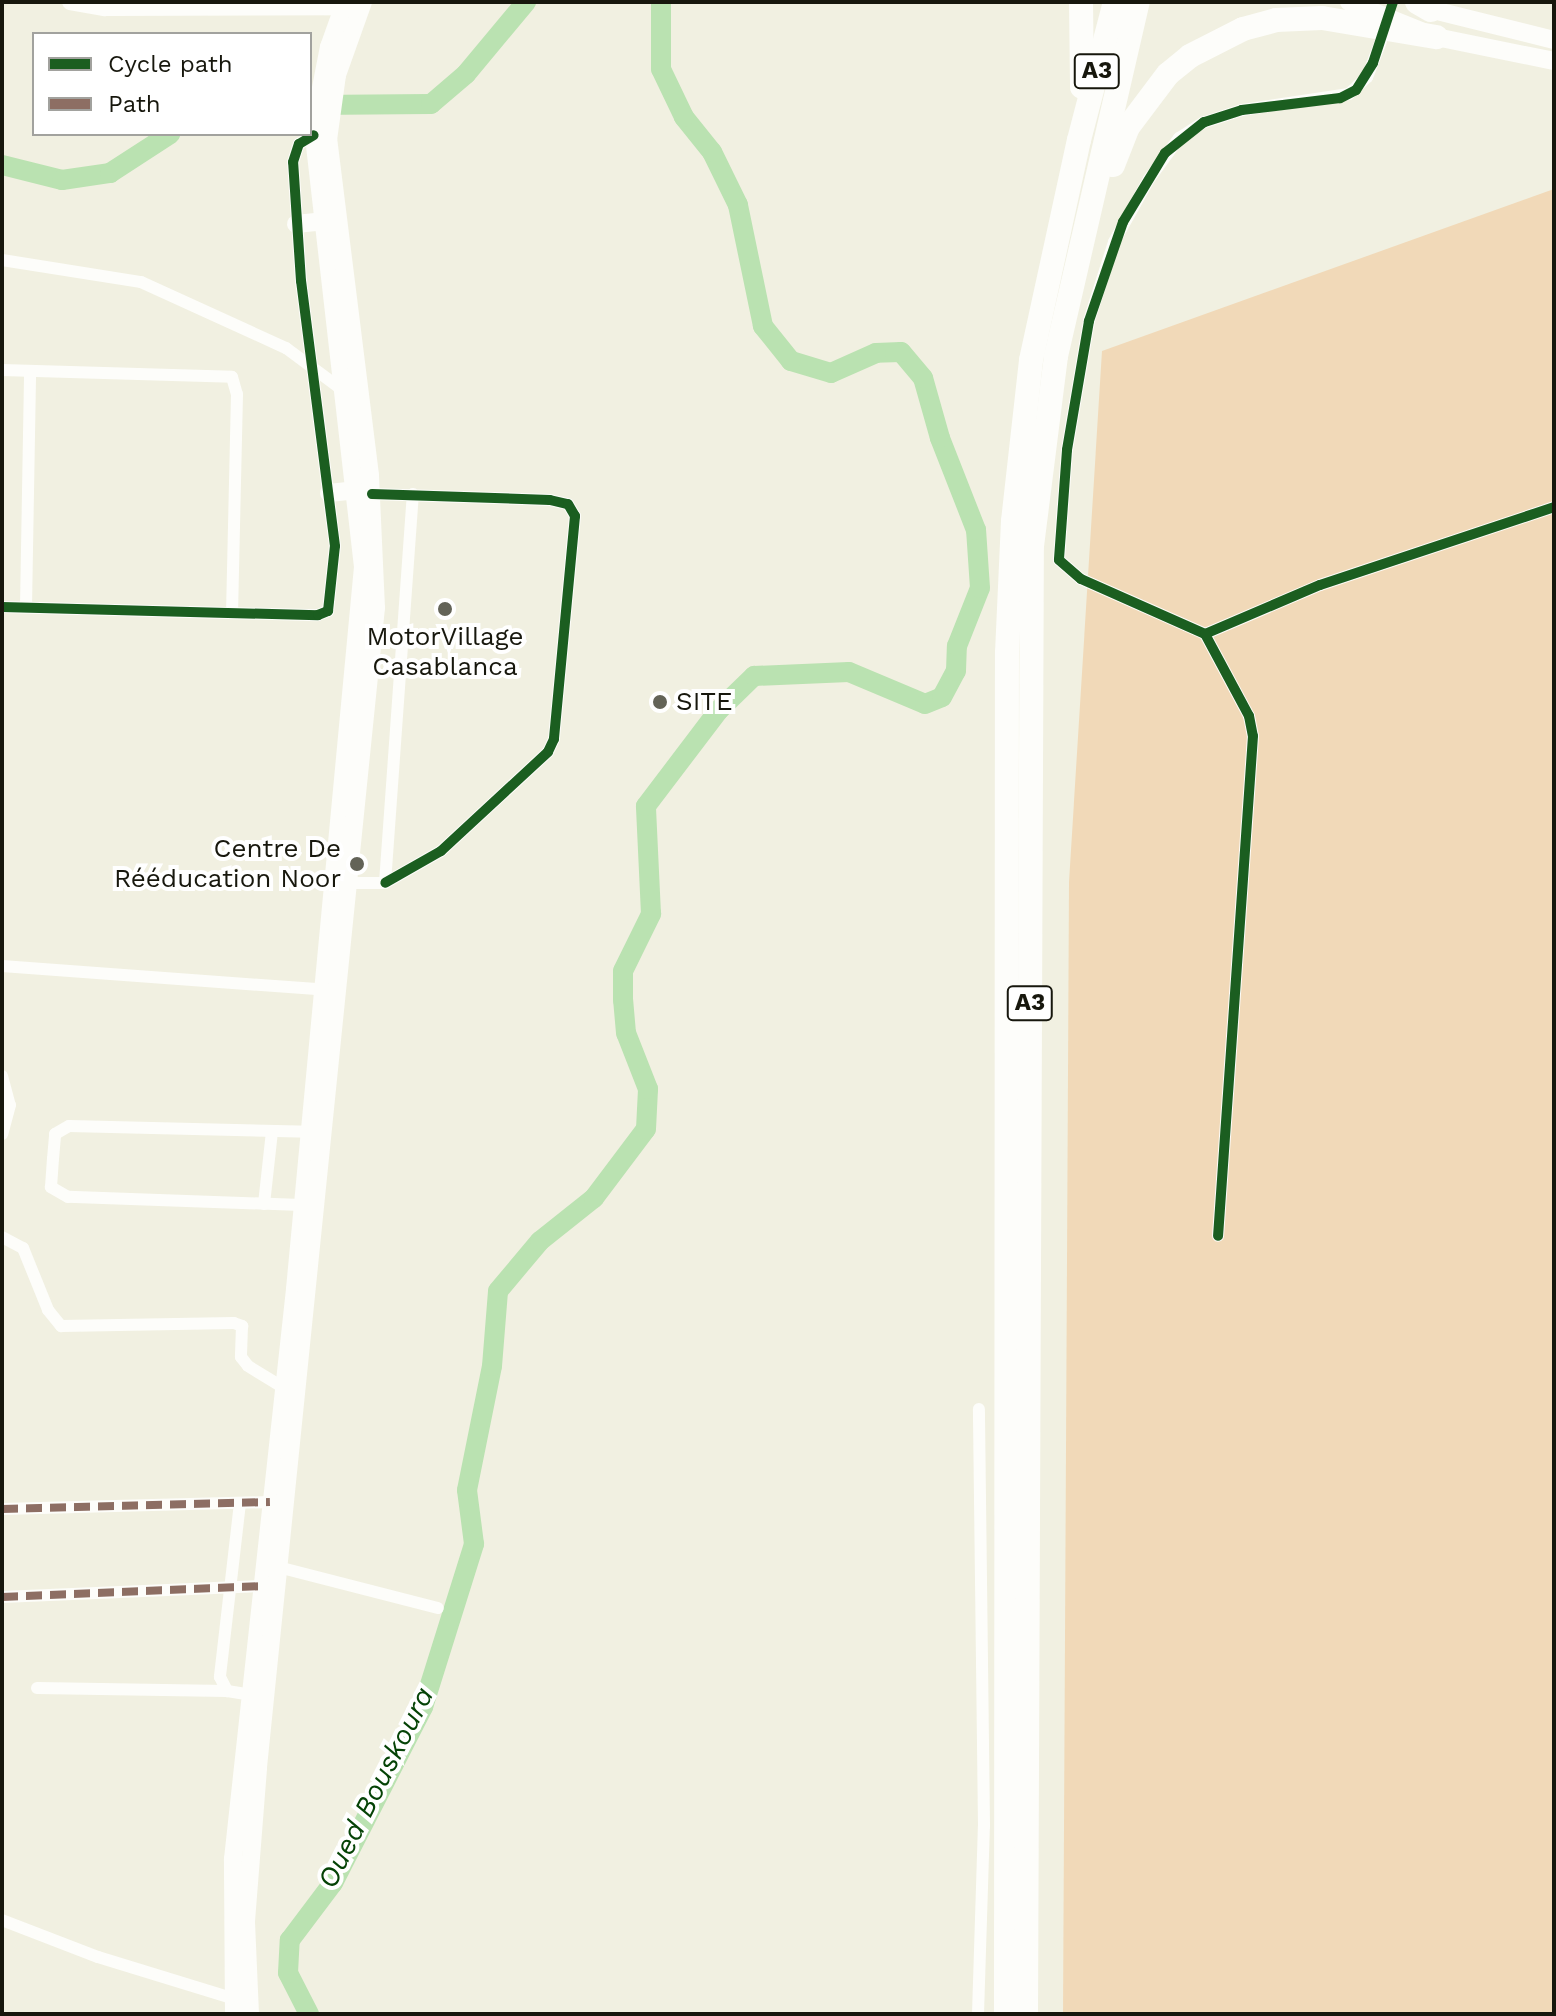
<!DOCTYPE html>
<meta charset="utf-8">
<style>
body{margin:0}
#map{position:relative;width:1556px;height:2016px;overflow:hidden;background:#f1f0e1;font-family:"Work Sans",sans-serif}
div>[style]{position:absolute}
.green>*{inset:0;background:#f1d9b8}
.river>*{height:20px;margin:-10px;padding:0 10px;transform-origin:10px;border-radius:10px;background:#bae2b1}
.minor>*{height:12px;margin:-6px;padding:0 6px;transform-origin:6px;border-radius:6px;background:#fdfdfa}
.tertiary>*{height:16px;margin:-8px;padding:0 8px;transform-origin:8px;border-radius:8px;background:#fdfdfa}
.secondary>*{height:18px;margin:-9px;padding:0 9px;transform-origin:9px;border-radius:9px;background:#fdfdfa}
.motorway>*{height:24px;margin:-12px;padding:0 12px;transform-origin:12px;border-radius:12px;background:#fdfdfa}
.quiet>*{height:8px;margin-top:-4px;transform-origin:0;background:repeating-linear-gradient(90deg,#8d6e63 0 16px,transparent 0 24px)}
.cycleway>*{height:10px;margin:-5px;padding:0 5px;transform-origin:5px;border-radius:5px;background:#1b5e20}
.dots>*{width:22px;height:22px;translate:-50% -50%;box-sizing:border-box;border:4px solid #fff;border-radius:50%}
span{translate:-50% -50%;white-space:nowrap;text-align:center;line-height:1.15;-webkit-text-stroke:8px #fff;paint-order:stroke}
.shield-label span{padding:2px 6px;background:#fff;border:2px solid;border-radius:6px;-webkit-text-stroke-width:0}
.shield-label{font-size:24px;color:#17170d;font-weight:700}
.poi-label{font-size:26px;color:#17170d}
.left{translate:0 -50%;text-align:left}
.right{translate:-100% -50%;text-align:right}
.water-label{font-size:28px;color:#054306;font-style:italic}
.frame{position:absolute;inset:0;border:4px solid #17170d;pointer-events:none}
.legend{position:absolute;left:32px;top:32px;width:280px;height:104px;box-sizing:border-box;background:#fff;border:2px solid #a2a29e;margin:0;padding:10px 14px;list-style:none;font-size:24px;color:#17170d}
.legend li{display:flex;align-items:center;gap:16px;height:40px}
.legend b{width:40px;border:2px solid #a2a29e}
</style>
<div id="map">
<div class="green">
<i style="clip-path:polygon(1554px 189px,1554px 2014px,1063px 2014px,1069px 882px,1102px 351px)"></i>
</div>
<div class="river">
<i style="left:314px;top:105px;width:117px;rotate:-0.5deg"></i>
<i style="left:431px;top:104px;width:46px;rotate:-40.6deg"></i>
<i style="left:466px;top:74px;width:94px;rotate:-50.2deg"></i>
<i style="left:2px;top:165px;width:62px;rotate:14deg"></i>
<i style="left:62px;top:180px;width:49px;rotate:-8.3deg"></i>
<i style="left:110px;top:173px;width:72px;rotate:-33deg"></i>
<i style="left:309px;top:2014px;width:46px;rotate:-117.1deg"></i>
<i style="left:288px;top:1973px;width:33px;rotate:-87deg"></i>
<i style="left:290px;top:1940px;width:71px;rotate:-53deg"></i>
<i style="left:333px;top:1883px;width:198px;rotate:-62.9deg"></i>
<i style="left:423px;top:1707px;width:171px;rotate:-72.6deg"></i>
<i style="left:474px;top:1544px;width:54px;rotate:-97.4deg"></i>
<i style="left:467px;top:1490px;width:126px;rotate:-78.6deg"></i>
<i style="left:492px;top:1366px;width:75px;rotate:-85.4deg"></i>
<i style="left:498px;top:1291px;width:65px;rotate:-50deg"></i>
<i style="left:540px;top:1241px;width:69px;rotate:-38.5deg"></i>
<i style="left:594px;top:1198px;width:86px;rotate:-53deg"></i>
<i style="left:646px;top:1129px;width:40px;rotate:-87.1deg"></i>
<i style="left:648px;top:1089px;width:60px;rotate:-111.4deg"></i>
<i style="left:626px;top:1033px;width:33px;rotate:-95deg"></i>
<i style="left:623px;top:1000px;width:29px;rotate:-90deg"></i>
<i style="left:623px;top:971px;width:64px;rotate:-63.8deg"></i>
<i style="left:651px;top:914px;width:108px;rotate:-92.7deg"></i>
<i style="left:646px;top:806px;width:121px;rotate:-52.8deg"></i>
<i style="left:719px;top:710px;width:49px;rotate:-44.2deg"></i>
<i style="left:754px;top:676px;width:95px;rotate:-2.4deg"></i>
<i style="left:849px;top:672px;width:82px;rotate:22.8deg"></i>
<i style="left:925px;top:704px;width:18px;rotate:-22deg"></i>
<i style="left:942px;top:697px;width:30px;rotate:-62deg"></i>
<i style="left:956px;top:671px;width:25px;rotate:-88deg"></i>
<i style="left:957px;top:646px;width:62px;rotate:-68.4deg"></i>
<i style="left:980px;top:588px;width:58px;rotate:-93.9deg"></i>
<i style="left:976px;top:530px;width:99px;rotate:-111.4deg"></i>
<i style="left:940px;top:438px;width:62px;rotate:-105.8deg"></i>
<i style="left:923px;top:378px;width:34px;rotate:-130deg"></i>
<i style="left:901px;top:352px;width:25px;rotate:178deg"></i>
<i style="left:876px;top:353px;width:49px;rotate:156deg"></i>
<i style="left:831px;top:373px;width:42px;rotate:-163.3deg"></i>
<i style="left:791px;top:361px;width:45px;rotate:-128.7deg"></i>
<i style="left:763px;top:326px;width:124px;rotate:-101.7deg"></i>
<i style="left:738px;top:205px;width:59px;rotate:-116.1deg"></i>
<i style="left:712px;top:152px;width:45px;rotate:-128.7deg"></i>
<i style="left:684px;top:117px;width:53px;rotate:-115.6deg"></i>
<i style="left:661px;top:69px;width:67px;rotate:-90deg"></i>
</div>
<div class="minor">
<i style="left:1381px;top:41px;width:39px;rotate:111deg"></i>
<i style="left:1367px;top:77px;width:25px;rotate:137deg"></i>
<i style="left:1349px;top:94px;width:108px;rotate:171.5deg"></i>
<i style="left:1242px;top:110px;width:40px;rotate:162deg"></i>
<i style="left:1204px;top:122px;width:30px;rotate:147deg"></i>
<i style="left:1179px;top:138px;width:51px;rotate:126.2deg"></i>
<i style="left:1149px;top:179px;width:72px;rotate:119.1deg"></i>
<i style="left:1114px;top:242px;width:83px;rotate:107.6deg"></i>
<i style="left:1089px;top:321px;width:131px;rotate:99.7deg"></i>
<i style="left:1067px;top:450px;width:110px;rotate:94.2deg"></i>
<i style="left:1059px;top:560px;width:29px;rotate:41deg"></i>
<i style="left:1081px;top:579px;width:136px;rotate:23.9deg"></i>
<i style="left:1205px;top:634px;width:125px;rotate:-23.1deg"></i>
<i style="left:1320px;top:585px;width:247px;rotate:-18.4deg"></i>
<i style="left:2px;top:260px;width:141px;rotate:9deg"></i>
<i style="left:141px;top:282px;width:159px;rotate:24.5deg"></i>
<i style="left:286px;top:348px;width:72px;rotate:36.6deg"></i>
<i style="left:2px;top:370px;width:230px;rotate:1.7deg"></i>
<i style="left:232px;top:377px;width:18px;rotate:74deg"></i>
<i style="left:237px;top:394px;width:219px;rotate:91.3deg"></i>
<i style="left:372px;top:494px;width:178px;rotate:1.9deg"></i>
<i style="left:550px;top:500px;width:18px;rotate:13deg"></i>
<i style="left:568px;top:504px;width:14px;rotate:60deg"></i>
<i style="left:575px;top:516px;width:224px;rotate:95.4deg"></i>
<i style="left:554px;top:739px;width:14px;rotate:115deg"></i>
<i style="left:548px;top:752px;width:146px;rotate:137.2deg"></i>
<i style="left:441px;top:851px;width:64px;rotate:150.3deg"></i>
<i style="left:2px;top:607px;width:316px;rotate:1.5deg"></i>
<i style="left:318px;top:615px;width:11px;rotate:-22deg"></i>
<i style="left:328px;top:611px;width:65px;rotate:-83.9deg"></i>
<i style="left:335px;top:546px;width:267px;rotate:-97.3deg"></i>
<i style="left:301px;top:281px;width:119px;rotate:-93.8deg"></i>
<i style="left:293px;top:162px;width:19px;rotate:-72deg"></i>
<i style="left:299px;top:144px;width:17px;rotate:-31deg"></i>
<i style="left:26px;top:607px;width:236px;rotate:-89deg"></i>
<i style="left:1205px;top:634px;width:93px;rotate:61.8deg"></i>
<i style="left:1249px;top:716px;width:20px;rotate:79deg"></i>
<i style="left:1253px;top:736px;width:501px;rotate:94deg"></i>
<i style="left:342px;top:883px;width:43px"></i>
<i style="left:385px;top:883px;width:390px;rotate:-85.9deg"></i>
<i style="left:2px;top:966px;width:329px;rotate:4.2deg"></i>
<i style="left:2px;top:1076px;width:30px;rotate:75deg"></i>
<i style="left:10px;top:1105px;width:30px;rotate:105deg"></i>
<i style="left:264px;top:1204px;width:72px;rotate:-83.7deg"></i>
<i style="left:301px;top:1205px;width:233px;rotate:-178deg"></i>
<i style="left:68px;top:1197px;width:20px;rotate:-150deg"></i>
<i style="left:51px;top:1187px;width:28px;rotate:-86deg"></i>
<i style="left:53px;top:1159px;width:25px;rotate:-85deg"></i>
<i style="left:55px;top:1134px;width:16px;rotate:-30deg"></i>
<i style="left:69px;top:1126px;width:240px;rotate:1.4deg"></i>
<i style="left:2px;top:1237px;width:24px;rotate:28deg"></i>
<i style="left:23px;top:1248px;width:67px;rotate:68deg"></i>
<i style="left:48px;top:1310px;width:21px;rotate:51deg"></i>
<i style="left:61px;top:1326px;width:173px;rotate:-1deg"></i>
<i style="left:234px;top:1323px;width:9px;rotate:21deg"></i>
<i style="left:242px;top:1326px;width:31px;rotate:92deg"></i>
<i style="left:241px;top:1357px;width:11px;rotate:52deg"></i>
<i style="left:248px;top:1366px;width:42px;rotate:31.4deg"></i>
<i style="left:240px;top:1503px;width:175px;rotate:96.6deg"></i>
<i style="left:220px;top:1677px;width:16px;rotate:63deg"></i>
<i style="left:227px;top:1691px;width:24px;rotate:9deg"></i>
<i style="left:2px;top:1509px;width:268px;rotate:-1.5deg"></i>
<i style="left:278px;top:1567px;width:165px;rotate:14.4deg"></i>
<i style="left:2px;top:1597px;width:259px;rotate:-2.4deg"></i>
<i style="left:37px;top:1688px;width:190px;rotate:0.9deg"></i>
<i style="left:2px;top:1920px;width:103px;rotate:21.1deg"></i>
<i style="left:98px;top:1957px;width:150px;rotate:17.1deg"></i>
<i style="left:978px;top:2014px;width:188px;rotate:-88.2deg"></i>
<i style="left:984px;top:1826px;width:417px;rotate:-90.7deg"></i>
</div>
<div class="tertiary">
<i style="left:70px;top:2px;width:36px;rotate:10deg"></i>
<i style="left:105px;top:8px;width:250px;rotate:-0.2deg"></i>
</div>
<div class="secondary">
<i style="left:1349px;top:2px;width:94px;rotate:21.9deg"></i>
<i style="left:1436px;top:37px;width:120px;rotate:11.5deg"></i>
<i style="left:1421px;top:7px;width:137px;rotate:13.9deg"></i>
<i style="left:296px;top:224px;width:27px;rotate:-6deg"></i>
<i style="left:329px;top:493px;width:28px;rotate:-6deg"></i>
<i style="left:234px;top:2014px;width:155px;rotate:-90.4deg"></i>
<i style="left:233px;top:1859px;width:573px;rotate:-83.79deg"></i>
<i style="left:295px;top:1289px;width:725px;rotate:-84.62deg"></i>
<i style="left:363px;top:567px;width:441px;rotate:-96.5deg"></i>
<i style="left:313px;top:129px;width:84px;rotate:-79deg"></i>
<i style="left:329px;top:47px;width:48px;rotate:-70.4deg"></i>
<i style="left:250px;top:2014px;width:93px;rotate:-92.5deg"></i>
<i style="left:246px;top:1921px;width:154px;rotate:-85.5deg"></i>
<i style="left:258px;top:1767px;width:1165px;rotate:-84.19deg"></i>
<i style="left:376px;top:608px;width:133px;rotate:-92.6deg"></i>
<i style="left:370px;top:475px;width:338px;rotate:-97.1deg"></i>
<i style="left:328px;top:140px;width:66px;rotate:-82.1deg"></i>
<i style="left:337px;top:75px;width:77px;rotate:-70.4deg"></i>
</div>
<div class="motorway">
<i style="left:1081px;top:2px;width:85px;rotate:89.3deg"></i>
<i style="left:1417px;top:2px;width:16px;rotate:30deg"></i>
<i style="left:1113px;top:165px;width:41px;rotate:-68.5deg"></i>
<i style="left:1128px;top:127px;width:66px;rotate:-53deg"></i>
<i style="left:1168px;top:74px;width:28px;rotate:-39deg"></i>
<i style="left:1190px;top:56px;width:59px;rotate:-27deg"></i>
<i style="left:1243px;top:29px;width:34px;rotate:-15deg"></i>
<i style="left:1276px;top:20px;width:46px;rotate:-2.5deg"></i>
<i style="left:1322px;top:18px;width:116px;rotate:9.5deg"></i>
<i style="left:1006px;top:2014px;width:1361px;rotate:-89.96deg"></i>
<i style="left:1007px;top:653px;width:132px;rotate:-87.4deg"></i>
<i style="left:1013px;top:521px;width:162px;rotate:-83.6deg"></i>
<i style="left:1031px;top:360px;width:225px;rotate:-77.7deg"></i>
<i style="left:1079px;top:140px;width:143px;rotate:-75.4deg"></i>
<i style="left:1026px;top:2014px;width:1468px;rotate:-89.77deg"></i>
<i style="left:1032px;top:546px;width:192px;rotate:-82.8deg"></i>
<i style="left:1056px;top:356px;width:363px;rotate:-77deg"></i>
</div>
<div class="quiet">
<i style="left:2px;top:1509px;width:268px;rotate:-1.5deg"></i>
<i style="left:2px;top:1597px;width:259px;rotate:-2.4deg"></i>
</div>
<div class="cycleway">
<i style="left:1393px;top:2px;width:64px;rotate:108.2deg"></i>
<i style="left:1373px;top:63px;width:32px;rotate:122deg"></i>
<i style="left:1356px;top:90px;width:18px;rotate:153deg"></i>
<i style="left:1340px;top:98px;width:99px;rotate:173deg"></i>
<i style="left:1242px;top:110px;width:40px;rotate:162deg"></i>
<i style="left:1204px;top:122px;width:50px;rotate:141.5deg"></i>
<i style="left:1165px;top:153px;width:81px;rotate:121.3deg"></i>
<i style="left:1123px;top:222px;width:105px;rotate:109deg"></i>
<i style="left:1089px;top:321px;width:131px;rotate:99.7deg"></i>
<i style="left:1067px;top:450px;width:110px;rotate:94.2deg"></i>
<i style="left:1059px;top:560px;width:29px;rotate:41deg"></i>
<i style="left:1081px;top:579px;width:136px;rotate:23.9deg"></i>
<i style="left:1205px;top:634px;width:125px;rotate:-23.1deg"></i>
<i style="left:1320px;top:585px;width:247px;rotate:-18.4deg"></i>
<i style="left:372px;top:494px;width:178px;rotate:1.9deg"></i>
<i style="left:550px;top:500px;width:18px;rotate:13deg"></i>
<i style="left:568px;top:504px;width:14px;rotate:60deg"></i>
<i style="left:575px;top:516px;width:224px;rotate:95.4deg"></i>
<i style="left:554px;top:739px;width:14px;rotate:115deg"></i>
<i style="left:548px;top:752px;width:146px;rotate:137.2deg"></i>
<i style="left:441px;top:851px;width:64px;rotate:150.3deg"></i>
<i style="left:2px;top:607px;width:316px;rotate:1.5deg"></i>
<i style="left:318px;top:615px;width:11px;rotate:-22deg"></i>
<i style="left:328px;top:611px;width:65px;rotate:-83.9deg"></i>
<i style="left:335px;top:546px;width:267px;rotate:-97.3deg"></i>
<i style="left:301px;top:281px;width:119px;rotate:-93.8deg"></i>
<i style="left:293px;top:162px;width:19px;rotate:-72deg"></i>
<i style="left:299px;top:144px;width:17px;rotate:-31deg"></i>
<i style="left:1205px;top:634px;width:93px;rotate:61.8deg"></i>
<i style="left:1249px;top:716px;width:20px;rotate:79deg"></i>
<i style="left:1253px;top:736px;width:501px;rotate:94deg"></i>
</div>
<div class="dots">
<i style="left:445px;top:609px;background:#636357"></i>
<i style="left:660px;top:702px;background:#636357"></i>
<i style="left:357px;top:864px;background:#636357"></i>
</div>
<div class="shield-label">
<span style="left:1097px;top:71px">A3</span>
<span style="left:1030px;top:1003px">A3</span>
</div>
<div class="poi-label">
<span style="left:445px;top:652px">MotorVillage<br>Casablanca</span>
<span class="left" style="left:676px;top:702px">SITE</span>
<span class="right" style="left:341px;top:864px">Centre De<br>Rééducation Noor</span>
</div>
<div class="water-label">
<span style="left:376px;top:1788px;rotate:-63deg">Oued Bouskoura</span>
</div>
<div class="frame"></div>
<ul class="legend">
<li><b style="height:10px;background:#1b5e20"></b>Cycle path</li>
<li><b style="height:10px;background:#8d6e63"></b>Path</li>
</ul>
</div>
